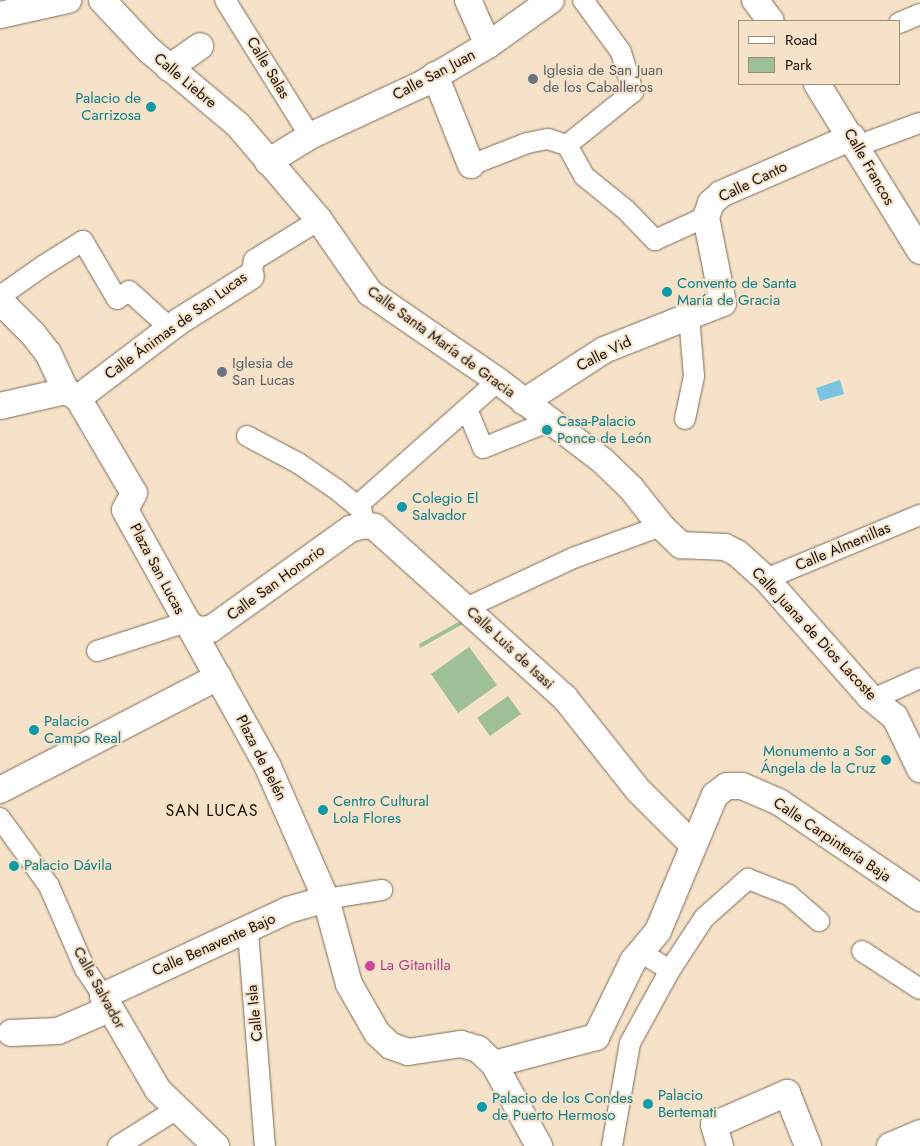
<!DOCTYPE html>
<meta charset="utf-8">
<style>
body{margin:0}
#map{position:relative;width:920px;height:1146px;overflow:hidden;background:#f6e2c9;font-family:Jost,sans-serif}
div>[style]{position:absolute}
.green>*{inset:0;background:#9ebf97}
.water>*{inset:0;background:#79c5e1}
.roads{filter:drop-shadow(0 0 1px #7d6b56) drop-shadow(0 0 1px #7d6b56)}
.pedestrian>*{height:20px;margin:-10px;padding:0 10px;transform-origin:10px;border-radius:10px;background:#fff}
.minor>*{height:26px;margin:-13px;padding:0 13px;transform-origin:13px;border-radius:13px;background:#fff}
.dots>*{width:14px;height:14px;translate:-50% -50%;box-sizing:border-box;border:2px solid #f6e2c9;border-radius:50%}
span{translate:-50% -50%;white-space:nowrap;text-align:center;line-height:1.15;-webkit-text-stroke:4px #f6e2c9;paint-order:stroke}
.street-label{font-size:15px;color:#161008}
.worship-label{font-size:15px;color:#5b616d}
.left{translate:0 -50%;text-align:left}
.culture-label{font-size:15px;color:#0d838f}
.right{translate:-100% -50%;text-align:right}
.hotel-label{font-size:15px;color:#b23c85}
.neighbourhood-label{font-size:16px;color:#161008;letter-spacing:1px}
.legend{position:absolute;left:738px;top:20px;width:162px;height:65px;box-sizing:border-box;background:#f6e2c9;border:1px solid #9c8e7c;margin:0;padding:6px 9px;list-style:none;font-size:15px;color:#161008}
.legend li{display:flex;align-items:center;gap:10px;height:25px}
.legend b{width:25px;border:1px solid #9c8e7c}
</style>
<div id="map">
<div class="green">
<i style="clip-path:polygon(464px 619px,521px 671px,518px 674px,463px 624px,420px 648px,419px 644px)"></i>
<i style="clip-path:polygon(469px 647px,497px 685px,458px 713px,431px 674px)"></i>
<i style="clip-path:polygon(508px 696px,521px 714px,490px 736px,477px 718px)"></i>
</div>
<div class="water">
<i style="clip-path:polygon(840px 380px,844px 394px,820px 401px,816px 388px)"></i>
</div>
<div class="roads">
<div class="pedestrian">
<i style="left:225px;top:0;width:160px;rotate:58deg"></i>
<i style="left:899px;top:23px;width:23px;rotate:-23deg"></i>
<i style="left:567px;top:145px;width:85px;rotate:-38.8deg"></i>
<i style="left:633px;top:92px;width:42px;rotate:-106.7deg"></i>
<i style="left:621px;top:52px;width:64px;rotate:-126.2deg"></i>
<i style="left:857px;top:146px;width:67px;rotate:-20.1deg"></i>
<i style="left:471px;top:165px;width:60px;rotate:-21.4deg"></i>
<i style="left:527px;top:143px;width:21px;rotate:-11deg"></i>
<i style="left:548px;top:139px;width:20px;rotate:18deg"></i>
<i style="left:567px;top:145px;width:35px;rotate:61deg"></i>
<i style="left:584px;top:176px;width:54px;rotate:39deg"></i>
<i style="left:626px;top:210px;width:42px;rotate:46deg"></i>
<i style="left:655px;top:240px;width:56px;rotate:-24.3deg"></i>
<i style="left:251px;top:276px;width:16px;rotate:-79deg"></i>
<i style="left:254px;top:260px;width:76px;rotate:-31.6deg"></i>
<i style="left:2px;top:300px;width:9px;rotate:-63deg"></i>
<i style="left:6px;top:292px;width:45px;rotate:-35.1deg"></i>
<i style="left:43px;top:266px;width:47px;rotate:-32deg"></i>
<i style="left:83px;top:241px;width:67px;rotate:59.6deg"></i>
<i style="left:117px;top:299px;width:14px;rotate:-34deg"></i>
<i style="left:129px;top:291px;width:55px;rotate:42.1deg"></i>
<i style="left:467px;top:409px;width:42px;rotate:67.7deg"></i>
<i style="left:483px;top:448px;width:72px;rotate:-21.9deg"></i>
<i style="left:685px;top:419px;width:44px;rotate:-78.2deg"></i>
<i style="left:694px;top:376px;width:60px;rotate:-94.8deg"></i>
<i style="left:247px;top:436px;width:58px;rotate:27.9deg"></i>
<i style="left:298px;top:463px;width:46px;rotate:34.4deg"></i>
<i style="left:336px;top:489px;width:32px;rotate:39deg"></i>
<i style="left:361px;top:509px;width:7px;rotate:74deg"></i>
<i style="left:357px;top:506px;width:188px;rotate:-41.6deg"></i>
<i style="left:766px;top:579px;width:167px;rotate:-22.6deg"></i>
<i style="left:466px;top:608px;width:118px;rotate:-25deg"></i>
<i style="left:573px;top:558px;width:94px;rotate:-20deg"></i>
<i style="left:97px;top:651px;width:94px;rotate:-18deg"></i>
<i style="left:873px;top:699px;width:51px;rotate:-24.1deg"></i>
<i style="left:0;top:818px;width:84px;rotate:54.2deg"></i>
<i style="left:49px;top:886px;width:90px;rotate:66.6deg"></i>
<i style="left:85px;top:969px;width:32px;rotate:56deg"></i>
<i style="left:326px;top:899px;width:57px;rotate:-9.1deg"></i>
<i style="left:248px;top:932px;width:215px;rotate:85.5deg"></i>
<i style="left:862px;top:951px;width:69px;rotate:33.2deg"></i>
<i style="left:640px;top:952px;width:35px;rotate:31deg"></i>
<i style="left:670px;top:970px;width:62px;rotate:-56.8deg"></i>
<i style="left:704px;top:918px;width:59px;rotate:-41.6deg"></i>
<i style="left:748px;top:879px;width:44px;rotate:21.3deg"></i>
<i style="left:789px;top:895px;width:40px;rotate:41deg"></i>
<i style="left:118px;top:1146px;width:70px;rotate:-32.1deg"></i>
<i style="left:612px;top:1146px;width:105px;rotate:-80.1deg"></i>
<i style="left:630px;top:1043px;width:83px;rotate:-61.3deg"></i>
</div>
<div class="minor">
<i style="left:102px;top:0;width:69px;rotate:46.8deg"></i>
<i style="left:149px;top:50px;width:116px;rotate:40.1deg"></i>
<i style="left:238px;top:125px;width:125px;rotate:49.5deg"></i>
<i style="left:319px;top:220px;width:89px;rotate:55.1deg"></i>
<i style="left:370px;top:293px;width:155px;rotate:34.5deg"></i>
<i style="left:498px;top:381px;width:132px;rotate:37.3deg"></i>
<i style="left:603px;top:461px;width:39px;rotate:44deg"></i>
<i style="left:631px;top:488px;width:48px;rotate:51.7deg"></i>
<i style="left:661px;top:526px;width:28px;rotate:44deg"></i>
<i style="left:681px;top:545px;width:44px;rotate:2.6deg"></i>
<i style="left:725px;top:547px;width:13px;rotate:27deg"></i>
<i style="left:737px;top:553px;width:39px;rotate:42deg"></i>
<i style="left:766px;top:579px;width:157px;rotate:48.6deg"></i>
<i style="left:870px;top:697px;width:32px;rotate:39deg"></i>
<i style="left:895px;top:717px;width:58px;rotate:64.3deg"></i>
<i style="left:468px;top:0;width:49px;rotate:66deg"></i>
<i style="left:755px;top:0;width:26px;rotate:53deg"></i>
<i style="left:0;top:15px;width:70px;rotate:-12.4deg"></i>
<i style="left:169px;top:68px;width:38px;rotate:-35deg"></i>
<i style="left:435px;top:75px;width:97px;rotate:68.2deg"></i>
<i style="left:817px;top:84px;width:196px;rotate:58.3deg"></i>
<i style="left:268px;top:162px;width:49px;rotate:-31.8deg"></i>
<i style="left:310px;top:136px;width:123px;rotate:-24.9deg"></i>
<i style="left:422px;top:84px;width:77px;rotate:-30.6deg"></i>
<i style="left:488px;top:45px;width:77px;rotate:-35.5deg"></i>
<i style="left:0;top:301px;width:47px;rotate:45deg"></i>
<i style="left:33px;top:334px;width:24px;rotate:52deg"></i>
<i style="left:48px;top:353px;width:42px;rotate:64.7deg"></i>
<i style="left:66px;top:391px;width:14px;rotate:30deg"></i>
<i style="left:78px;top:398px;width:110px;rotate:59.5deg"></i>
<i style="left:134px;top:493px;width:19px;rotate:118deg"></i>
<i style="left:125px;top:510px;width:294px;rotate:60.9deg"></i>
<i style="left:268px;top:767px;width:144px;rotate:66.3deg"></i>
<i style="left:326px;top:899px;width:88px;rotate:74.9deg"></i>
<i style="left:349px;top:984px;width:56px;rotate:60.3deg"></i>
<i style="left:377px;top:1033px;width:19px;rotate:43deg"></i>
<i style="left:391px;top:1046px;width:18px;rotate:19deg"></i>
<i style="left:408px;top:1052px;width:54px;rotate:-8.6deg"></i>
<i style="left:461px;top:1044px;width:18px;rotate:16deg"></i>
<i style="left:478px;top:1049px;width:22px;rotate:43deg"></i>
<i style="left:494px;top:1064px;width:94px;rotate:61.2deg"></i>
<i style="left:78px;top:398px;width:126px;rotate:-37.2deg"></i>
<i style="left:178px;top:322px;width:86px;rotate:-32.2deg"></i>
<i style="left:524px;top:402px;width:95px;rotate:-33deg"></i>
<i style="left:604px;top:350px;width:128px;rotate:-21.6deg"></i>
<i style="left:723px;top:303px;width:88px;rotate:-101.2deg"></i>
<i style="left:706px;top:217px;width:15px;rotate:-70deg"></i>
<i style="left:711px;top:203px;width:13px;rotate:-42deg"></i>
<i style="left:721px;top:194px;width:143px;rotate:-23.5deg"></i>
<i style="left:0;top:406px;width:68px;rotate:-12.8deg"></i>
<i style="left:186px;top:622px;width:14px;rotate:34deg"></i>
<i style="left:198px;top:630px;width:13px;rotate:-4deg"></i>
<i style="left:211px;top:629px;width:171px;rotate:-35.7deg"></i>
<i style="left:350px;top:529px;width:16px;rotate:-15deg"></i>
<i style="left:365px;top:525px;width:10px;rotate:11deg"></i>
<i style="left:375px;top:527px;width:256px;rotate:42deg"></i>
<i style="left:565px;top:698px;width:117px;rotate:51.6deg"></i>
<i style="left:638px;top:790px;width:78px;rotate:45deg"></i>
<i style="left:0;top:790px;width:246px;rotate:-27.4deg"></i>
<i style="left:11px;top:1033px;width:47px;rotate:-2.4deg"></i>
<i style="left:58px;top:1031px;width:56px;rotate:-23.3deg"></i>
<i style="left:494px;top:1064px;width:106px;rotate:-14.8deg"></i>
<i style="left:596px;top:1037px;width:85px;rotate:-64deg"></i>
<i style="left:633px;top:961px;width:39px;rotate:-50deg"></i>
<i style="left:658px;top:931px;width:147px;rotate:-67.3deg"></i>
<i style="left:715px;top:795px;width:15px;rotate:-37deg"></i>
<i style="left:727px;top:786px;width:15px"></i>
<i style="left:742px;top:786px;width:40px;rotate:23.4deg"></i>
<i style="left:779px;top:802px;width:171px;rotate:34.2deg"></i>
<i style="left:216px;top:1146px;width:81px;rotate:-136deg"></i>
<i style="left:158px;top:1090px;width:109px;rotate:-120.3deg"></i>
<i style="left:103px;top:996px;width:204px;rotate:-24.9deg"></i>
<i style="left:288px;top:910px;width:40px;rotate:-16deg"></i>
<i style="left:720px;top:1146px;width:22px;rotate:-106deg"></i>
<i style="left:714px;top:1125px;width:80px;rotate:-23.7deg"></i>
<i style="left:787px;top:1093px;width:57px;rotate:68.4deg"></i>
<i style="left:890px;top:1146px;width:33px;rotate:-23deg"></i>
</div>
</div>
<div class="dots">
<i style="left:533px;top:79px;background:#6b7280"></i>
<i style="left:151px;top:107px;background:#0f9aa8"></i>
<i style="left:667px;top:292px;background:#0f9aa8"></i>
<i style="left:222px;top:372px;background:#6b7280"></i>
<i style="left:547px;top:430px;background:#0f9aa8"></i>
<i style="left:402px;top:507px;background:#0f9aa8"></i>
<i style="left:34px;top:730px;background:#0f9aa8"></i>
<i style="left:886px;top:760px;background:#0f9aa8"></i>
<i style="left:323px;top:810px;background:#0f9aa8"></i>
<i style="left:14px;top:866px;background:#0f9aa8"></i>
<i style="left:370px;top:966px;background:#d1479c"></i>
<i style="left:648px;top:1104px;background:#0f9aa8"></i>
<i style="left:482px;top:1107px;background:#0f9aa8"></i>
</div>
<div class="street-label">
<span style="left:268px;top:68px;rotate:59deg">Calle Salas</span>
<span style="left:434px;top:75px;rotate:-28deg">Calle San Juan</span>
<span style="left:185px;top:81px;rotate:40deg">Calle Liebre</span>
<span style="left:869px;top:167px;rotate:60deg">Calle Francos</span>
<span style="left:753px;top:182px;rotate:-26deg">Calle Canto</span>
<span style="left:176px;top:326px;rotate:-36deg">Calle Ánimas de San Lucas</span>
<span style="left:441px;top:342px;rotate:36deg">Calle Santa María de Gracia</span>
<span style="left:604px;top:354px;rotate:-27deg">Calle Vid</span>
<span style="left:843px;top:547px;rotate:-23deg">Calle Almenillas</span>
<span style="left:157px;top:569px;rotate:62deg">Plaza San Lucas</span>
<span style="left:276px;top:583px;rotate:-36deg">Calle San Honorio</span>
<span style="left:814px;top:634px;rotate:47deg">Calle Juana de Dios Lacoste</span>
<span style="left:510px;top:648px;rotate:43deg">Calle Luis de Isasi</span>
<span style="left:261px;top:758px;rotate:63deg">Plaza de Belén</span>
<span style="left:832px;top:840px;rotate:34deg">Calle Carpintería Baja</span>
<span style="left:214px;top:945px;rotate:-24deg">Calle Benavente Bajo</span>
<span style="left:99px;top:988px;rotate:61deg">Calle Salvador</span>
<span style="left:255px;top:1013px;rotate:-96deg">Calle Isla</span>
</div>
<div class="worship-label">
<span class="left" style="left:543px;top:79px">Iglesia de San Juan<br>de los Caballeros</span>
<span class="left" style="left:232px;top:372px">Iglesia de<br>San Lucas</span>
</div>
<div class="culture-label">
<span class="right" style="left:141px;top:107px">Palacio de<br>Carrizosa</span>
<span class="left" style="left:677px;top:292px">Convento de Santa<br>María de Gracia</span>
<span class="left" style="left:557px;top:430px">Casa-Palacio<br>Ponce de León</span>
<span class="left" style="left:412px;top:507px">Colegio El<br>Salvador</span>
<span class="left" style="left:44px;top:730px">Palacio<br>Campo Real</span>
<span class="right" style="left:876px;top:760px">Monumento a Sor<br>Ángela de la Cruz</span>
<span class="left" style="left:333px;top:810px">Centro Cultural<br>Lola Flores</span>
<span class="left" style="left:24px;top:866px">Palacio Dávila</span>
<span class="left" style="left:658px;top:1104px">Palacio<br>Bertemati</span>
<span class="left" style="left:492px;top:1107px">Palacio de los Condes<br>de Puerto Hermoso</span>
</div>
<div class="hotel-label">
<span class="left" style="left:380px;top:966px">La Gitanilla</span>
</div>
<div class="neighbourhood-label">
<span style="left:212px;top:811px">SAN LUCAS</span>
</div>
<ul class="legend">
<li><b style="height:6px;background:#fff"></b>Road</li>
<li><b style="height:14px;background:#9ebf97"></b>Park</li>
</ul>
</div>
